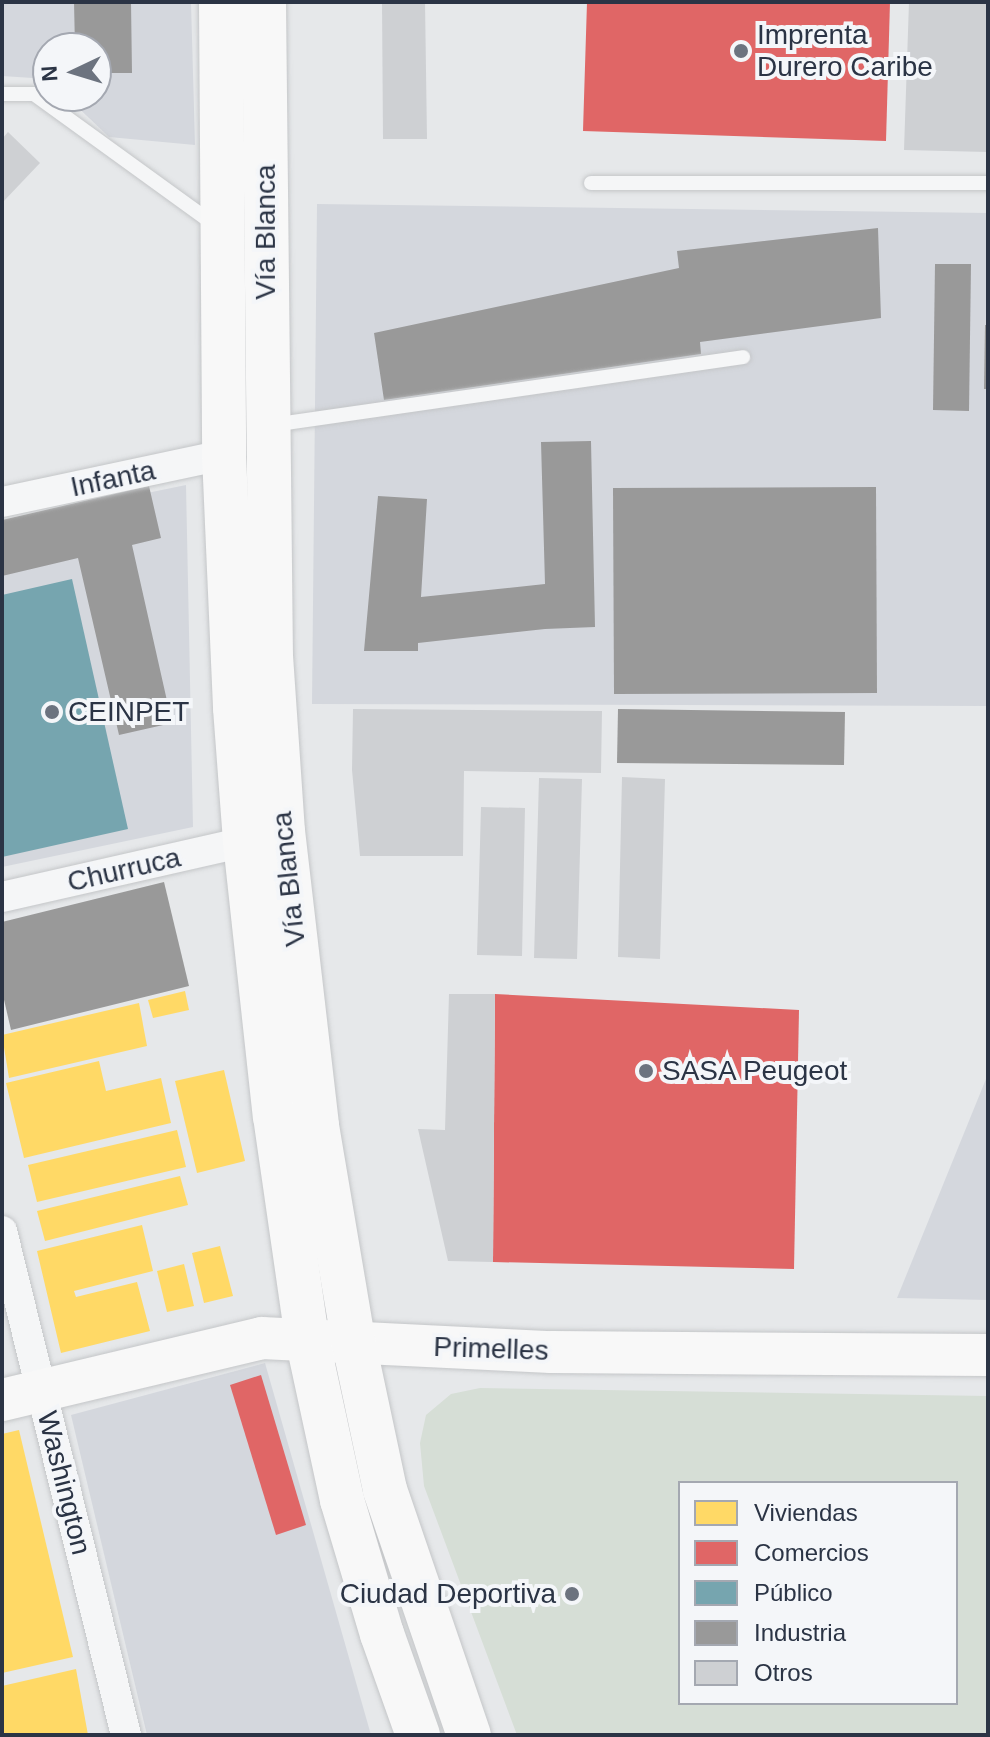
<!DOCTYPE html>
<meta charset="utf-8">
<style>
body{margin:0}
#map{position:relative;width:990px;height:1737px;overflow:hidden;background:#e6e8ea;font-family:Helvetica,sans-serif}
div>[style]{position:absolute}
.built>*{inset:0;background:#d4d7dd}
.green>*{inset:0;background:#d6ded6}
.homes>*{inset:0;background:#ffd966}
.shops>*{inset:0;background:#e06666}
.public>*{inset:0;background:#76a5af}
.industry>*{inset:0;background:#999}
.building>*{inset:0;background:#ced0d3}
.roads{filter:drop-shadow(0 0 2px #c4c6c8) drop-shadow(0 0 2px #c4c6c8)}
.lane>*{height:14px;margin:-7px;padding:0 7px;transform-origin:7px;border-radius:7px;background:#f5f6f7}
.street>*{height:30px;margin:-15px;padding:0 15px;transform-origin:15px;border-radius:15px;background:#f5f6f7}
.secondary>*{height:42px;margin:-21px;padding:0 21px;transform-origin:21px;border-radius:21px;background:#f8f8f8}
.primary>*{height:44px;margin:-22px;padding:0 22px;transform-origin:22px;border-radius:22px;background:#f8f8f8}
.dots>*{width:22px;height:22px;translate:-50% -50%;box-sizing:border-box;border:4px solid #f4f6f9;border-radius:50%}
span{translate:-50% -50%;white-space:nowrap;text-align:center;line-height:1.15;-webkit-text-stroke:8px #f4f6f9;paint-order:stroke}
.poi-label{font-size:28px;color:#2b3445}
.left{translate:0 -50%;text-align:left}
.right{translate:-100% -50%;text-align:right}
.street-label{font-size:28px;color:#2b3445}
.frame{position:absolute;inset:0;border:4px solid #2b3445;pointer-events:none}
.legend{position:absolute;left:678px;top:1481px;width:280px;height:224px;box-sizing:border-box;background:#f4f6f9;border:2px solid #a4a8b1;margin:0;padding:10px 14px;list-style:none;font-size:24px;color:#2b3445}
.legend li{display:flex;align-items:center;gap:16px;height:40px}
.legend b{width:40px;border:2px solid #a4a8b1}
.north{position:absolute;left:32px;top:32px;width:80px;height:80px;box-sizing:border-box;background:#f4f6f9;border:2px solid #a4a8b1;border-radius:50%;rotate:266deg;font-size:22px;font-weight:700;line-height:32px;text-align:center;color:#2b3445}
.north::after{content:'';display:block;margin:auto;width:28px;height:36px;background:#6c737f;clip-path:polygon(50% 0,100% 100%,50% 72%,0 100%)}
</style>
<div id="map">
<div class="built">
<i style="clip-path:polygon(2px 2px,191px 2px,195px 145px,109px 137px,66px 96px,96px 96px,96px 48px,48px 48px,48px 79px,2px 76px)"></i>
<i style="clip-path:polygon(317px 204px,988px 213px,988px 706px,312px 704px)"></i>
<i style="clip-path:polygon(186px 485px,193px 827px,2px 867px,2px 523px)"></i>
<i style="clip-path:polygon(988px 1074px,988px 1300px,897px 1298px)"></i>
<i style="clip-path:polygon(265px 1363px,371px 1735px,147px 1735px,71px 1415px)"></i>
</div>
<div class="green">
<i style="clip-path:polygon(evenodd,480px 1388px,988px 1396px,988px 1735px,517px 1735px,424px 1486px,420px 1443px,426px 1415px,451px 1394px,480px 1388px,680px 1483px,956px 1483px,956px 1703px,680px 1703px,680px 1483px)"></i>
</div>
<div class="homes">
<i style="clip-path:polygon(185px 991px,189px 1010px,153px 1018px,148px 1000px)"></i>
<i style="clip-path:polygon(139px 1003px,147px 1046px,9px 1078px,2px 1035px)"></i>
<i style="clip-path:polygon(99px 1061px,106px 1091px,161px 1078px,171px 1123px,24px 1158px,6px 1083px)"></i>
<i style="clip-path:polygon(224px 1070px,245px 1161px,197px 1173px,175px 1081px)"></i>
<i style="clip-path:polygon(177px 1130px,186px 1167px,37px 1202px,28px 1165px)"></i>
<i style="clip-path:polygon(180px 1176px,188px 1205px,45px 1241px,37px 1211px)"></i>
<i style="clip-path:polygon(142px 1225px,153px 1271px,74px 1291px,76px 1297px,137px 1282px,150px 1331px,61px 1353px,37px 1251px)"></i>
<i style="clip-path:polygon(220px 1246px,233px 1296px,204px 1303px,192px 1253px)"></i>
<i style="clip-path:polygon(184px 1264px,194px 1306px,167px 1312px,157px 1271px)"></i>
<i style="clip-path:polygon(19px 1430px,73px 1657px,2px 1673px,2px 1434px)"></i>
<i style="clip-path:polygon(76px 1669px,88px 1735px,2px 1735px,2px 1686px)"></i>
</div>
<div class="shops">
<i style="clip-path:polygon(587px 2px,890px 2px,886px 141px,583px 131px)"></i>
<i style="clip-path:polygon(495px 994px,799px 1010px,794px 1269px,493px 1262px)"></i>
<i style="clip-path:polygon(261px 1375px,306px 1525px,276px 1535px,230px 1385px)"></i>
</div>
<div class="public">
<i style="clip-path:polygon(72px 579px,128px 829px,2px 857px,2px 595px)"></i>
</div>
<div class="industry">
<i style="clip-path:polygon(74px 2px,131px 2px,132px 73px,96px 73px,96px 48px,75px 48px)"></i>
<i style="clip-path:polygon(878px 228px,881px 318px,700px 342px,701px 354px,384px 400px,374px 333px,679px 268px,677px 251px)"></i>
<i style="clip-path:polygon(935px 264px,971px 264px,969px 411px,933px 410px)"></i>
<i style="clip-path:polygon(985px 325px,988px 325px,988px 389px,984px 389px)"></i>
<i style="clip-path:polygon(591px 441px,595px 627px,545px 629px,418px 643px,418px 651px,364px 651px,378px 496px,427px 499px,421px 597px,545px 584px,541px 442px)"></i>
<i style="clip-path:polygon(149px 486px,161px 538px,132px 545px,172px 723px,119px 735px,78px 558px,2px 576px,2px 520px)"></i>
<i style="clip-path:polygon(876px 487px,877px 693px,614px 694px,613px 488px)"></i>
<i style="clip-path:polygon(618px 709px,845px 712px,844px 765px,617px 763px)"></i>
<i style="clip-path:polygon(164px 882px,189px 986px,11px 1030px,2px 991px,2px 922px)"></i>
</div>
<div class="building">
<i style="clip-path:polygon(382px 2px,425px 2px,427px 139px,383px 139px)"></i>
<i style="clip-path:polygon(909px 2px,988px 2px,988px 152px,904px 150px)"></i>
<i style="clip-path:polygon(8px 132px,40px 163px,2px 203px,2px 139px)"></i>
<i style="clip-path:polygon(353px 709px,602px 711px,601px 773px,464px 771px,463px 856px,360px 856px,352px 770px)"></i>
<i style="clip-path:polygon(622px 777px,665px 779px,660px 959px,618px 957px)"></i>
<i style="clip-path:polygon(539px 778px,582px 779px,577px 959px,534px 958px)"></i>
<i style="clip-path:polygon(481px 807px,525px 808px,522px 956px,477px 955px)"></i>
<i style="clip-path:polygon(449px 994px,495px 994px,493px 1262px,448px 1261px,418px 1129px,445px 1130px)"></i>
</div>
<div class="roads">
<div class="lane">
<i style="left:2px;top:94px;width:32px"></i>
<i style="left:34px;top:94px;width:223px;rotate:35.9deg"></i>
<i style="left:591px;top:183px;width:397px"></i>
<i style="left:272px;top:425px;width:476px;rotate:-8.2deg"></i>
</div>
<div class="street">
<i style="left:2px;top:502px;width:227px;rotate:-12deg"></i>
<i style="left:2px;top:897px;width:249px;rotate:-12.8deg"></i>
<i style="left:2px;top:1231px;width:519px;rotate:76.18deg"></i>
</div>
<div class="secondary">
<i style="left:2px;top:1400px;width:267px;rotate:-13.4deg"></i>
<i style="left:262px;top:1338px;width:289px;rotate:2.8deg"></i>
<i style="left:551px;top:1352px;width:437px;rotate:0.4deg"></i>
</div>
<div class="primary">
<i style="left:221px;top:2px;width:453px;rotate:89.6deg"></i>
<i style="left:224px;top:455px;width:253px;rotate:87.5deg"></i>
<i style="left:235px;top:708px;width:134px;rotate:85.7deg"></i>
<i style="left:245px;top:842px;width:276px;rotate:83.8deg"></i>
<i style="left:275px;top:1116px;width:224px;rotate:81.8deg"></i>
<i style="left:307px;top:1338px;width:166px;rotate:77.8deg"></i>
<i style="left:342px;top:1500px;width:140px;rotate:73.4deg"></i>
<i style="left:382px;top:1634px;width:107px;rotate:70.4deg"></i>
<i style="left:264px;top:2px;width:654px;rotate:89.39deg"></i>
<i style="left:271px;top:656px;width:175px;rotate:86.1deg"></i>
<i style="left:283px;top:831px;width:297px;rotate:83.4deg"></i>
<i style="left:317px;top:1126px;width:221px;rotate:80.4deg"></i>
<i style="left:354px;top:1344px;width:149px;rotate:78deg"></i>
<i style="left:385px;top:1490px;width:259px;rotate:71.1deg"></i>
</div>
</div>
<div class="dots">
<i style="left:741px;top:51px;background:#6c737f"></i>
<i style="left:52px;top:712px;background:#6c737f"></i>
<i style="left:646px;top:1071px;background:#6c737f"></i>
<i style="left:572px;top:1594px;background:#6c737f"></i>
</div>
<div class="poi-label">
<span class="left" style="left:757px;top:51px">Imprenta<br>Durero Caribe</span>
<span class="left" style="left:68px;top:712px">CEINPET</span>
<span class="left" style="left:662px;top:1071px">SASA Peugeot</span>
<span class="right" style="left:556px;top:1594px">Ciudad Deportiva</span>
</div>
<div class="street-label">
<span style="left:266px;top:232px;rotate:-90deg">Vía Blanca</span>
<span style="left:113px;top:479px;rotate:-12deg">Infanta</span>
<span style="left:124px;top:870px;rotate:-13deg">Churruca</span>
<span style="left:289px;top:879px;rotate:-96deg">Vía Blanca</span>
<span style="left:491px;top:1349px;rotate:2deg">Primelles</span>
<span style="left:64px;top:1483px;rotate:76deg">Washington</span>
</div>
<div class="frame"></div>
<ul class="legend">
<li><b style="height:22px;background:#ffd966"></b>Viviendas</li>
<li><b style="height:22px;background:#e06666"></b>Comercios</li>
<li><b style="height:22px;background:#76a5af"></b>Público</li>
<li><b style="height:22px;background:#999"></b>Industria</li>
<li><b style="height:22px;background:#ced0d3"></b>Otros</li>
</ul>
<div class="north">N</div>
</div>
